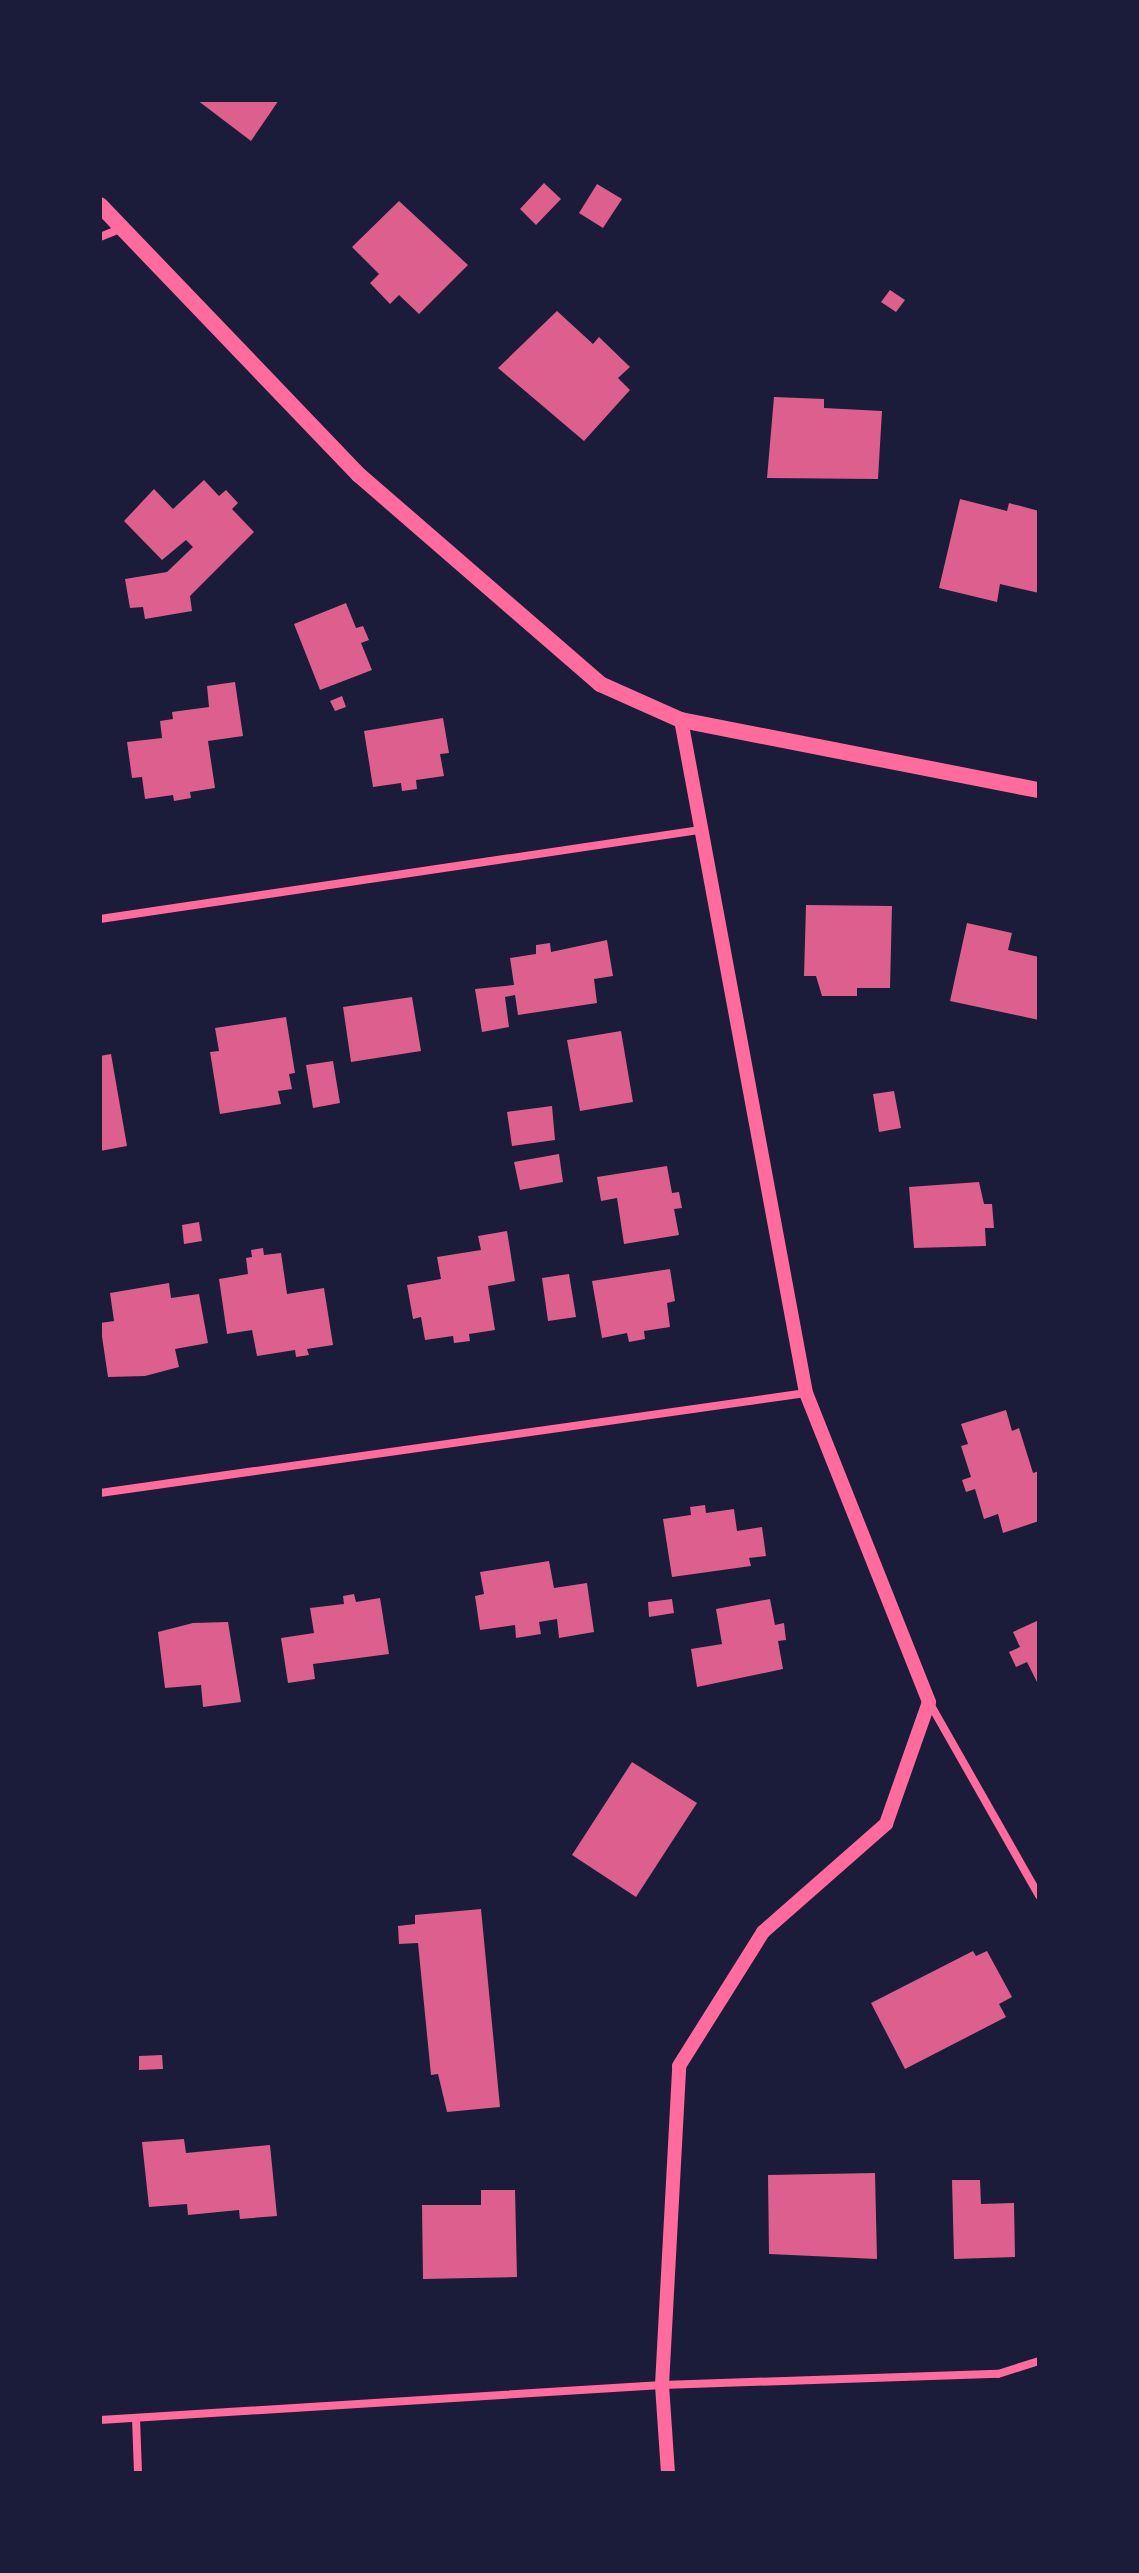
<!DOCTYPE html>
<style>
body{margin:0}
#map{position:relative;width:1139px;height:2573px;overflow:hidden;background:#1b1b3a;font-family:Signika,sans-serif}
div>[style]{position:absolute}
.building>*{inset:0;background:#dd5f8e}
.minor>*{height:8px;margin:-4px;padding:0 4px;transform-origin:4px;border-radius:4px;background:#ff6b9d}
.tertiary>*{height:14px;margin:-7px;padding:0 7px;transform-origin:7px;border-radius:7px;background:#ff6b9d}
.secondary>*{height:16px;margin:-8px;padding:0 8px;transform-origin:8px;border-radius:8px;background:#ff6b9d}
span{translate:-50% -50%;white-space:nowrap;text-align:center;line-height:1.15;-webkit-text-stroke:6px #1b1b3a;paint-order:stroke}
.frame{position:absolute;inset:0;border:102px solid #1b1b3a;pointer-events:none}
</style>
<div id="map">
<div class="building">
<i style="clip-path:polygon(197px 100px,279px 100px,251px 141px)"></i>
<i style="clip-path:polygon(544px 183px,561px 199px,536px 225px,520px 209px)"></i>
<i style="clip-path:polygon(597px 184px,622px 199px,603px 228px,579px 213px)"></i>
<i style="clip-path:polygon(399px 201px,468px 265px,419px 314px,399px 295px,390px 304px,370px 283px,379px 274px,352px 247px)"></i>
<i style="clip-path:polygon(890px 290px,905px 300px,896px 312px,881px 302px)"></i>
<i style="clip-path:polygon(557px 311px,593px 344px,599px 337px,630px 367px,618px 378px,630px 390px,584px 441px,498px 368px)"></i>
<i style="clip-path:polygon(774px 397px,824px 399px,824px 408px,882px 411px,878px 479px,767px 478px)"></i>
<i style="clip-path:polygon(204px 480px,219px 496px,226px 490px,238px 503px,232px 509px,254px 532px,190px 596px,192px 611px,145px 619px,143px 607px,130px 608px,125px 579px,167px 572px,193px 547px,186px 540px,162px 560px,124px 521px,154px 489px,173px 509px)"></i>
<i style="clip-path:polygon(960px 499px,1007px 511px,1009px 503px,1039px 511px,1039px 593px,1000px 584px,997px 602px,939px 588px)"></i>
<i style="clip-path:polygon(346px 603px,356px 628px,363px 626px,369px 640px,361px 643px,372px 670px,320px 690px,294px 624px)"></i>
<i style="clip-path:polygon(235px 682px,243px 736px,208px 741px,215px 788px,190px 792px,191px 798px,174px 801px,173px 795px,145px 799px,142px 777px,132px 778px,127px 742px,162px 738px,160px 721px,173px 719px,172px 712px,209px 707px,207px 686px)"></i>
<i style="clip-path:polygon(342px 696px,346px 707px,335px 711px,330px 701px)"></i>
<i style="clip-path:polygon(443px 718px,449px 753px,440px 754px,444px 776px,416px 780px,417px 789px,402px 791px,401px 783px,373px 787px,364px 731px)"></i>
<i style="clip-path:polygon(806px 905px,892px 906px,890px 988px,857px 988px,857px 996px,822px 996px,816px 976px,804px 976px)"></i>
<i style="clip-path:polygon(967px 923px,1012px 933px,1008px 950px,1039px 957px,1039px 1020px,950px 1001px)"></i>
<i style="clip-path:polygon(607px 940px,613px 976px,594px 979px,597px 1003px,518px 1015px,515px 995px,505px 997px,509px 1027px,482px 1032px,475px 989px,514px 985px,510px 958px,536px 954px,536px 945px,550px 943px,551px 952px)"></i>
<i style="clip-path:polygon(412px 997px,421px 1051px,351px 1062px,343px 1007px)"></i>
<i style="clip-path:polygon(286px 1017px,295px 1073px,289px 1074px,292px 1089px,278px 1091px,281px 1104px,220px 1114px,210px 1052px,219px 1051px,215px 1028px)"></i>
<i style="clip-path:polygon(621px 1031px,633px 1102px,580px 1111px,567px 1040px)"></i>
<i style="clip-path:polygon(111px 1054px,127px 1146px,100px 1151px,100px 1056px)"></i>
<i style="clip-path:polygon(333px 1061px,340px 1103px,313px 1108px,306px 1065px)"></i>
<i style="clip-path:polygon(894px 1091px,901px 1128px,879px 1132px,873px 1094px)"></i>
<i style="clip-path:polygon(552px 1106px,555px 1140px,512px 1146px,507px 1112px)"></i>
<i style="clip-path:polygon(559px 1154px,563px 1182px,520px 1190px,514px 1162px)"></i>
<i style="clip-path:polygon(667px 1166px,672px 1193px,679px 1192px,682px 1208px,674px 1209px,679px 1235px,624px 1244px,617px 1198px,601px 1201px,597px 1177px)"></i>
<i style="clip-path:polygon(979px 1182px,984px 1204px,992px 1204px,994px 1228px,985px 1228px,986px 1246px,914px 1248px,909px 1187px)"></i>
<i style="clip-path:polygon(199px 1222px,202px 1241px,184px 1244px,182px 1225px)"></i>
<i style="clip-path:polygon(507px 1231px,515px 1281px,488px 1286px,495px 1330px,469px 1334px,470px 1341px,454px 1343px,453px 1336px,425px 1340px,421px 1317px,413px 1319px,407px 1285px,441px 1279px,437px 1257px,481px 1250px,478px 1236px)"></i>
<i style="clip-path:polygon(263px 1248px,264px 1255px,281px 1253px,287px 1294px,324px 1288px,333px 1345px,307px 1349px,309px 1355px,296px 1357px,295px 1350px,257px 1356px,252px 1330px,227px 1334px,219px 1279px,248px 1274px,246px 1258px,252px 1257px,251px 1250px)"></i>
<i style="clip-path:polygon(670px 1269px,675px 1301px,667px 1303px,670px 1327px,644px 1331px,645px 1339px,629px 1342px,627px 1333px,602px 1338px,592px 1281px)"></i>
<i style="clip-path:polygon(569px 1274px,576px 1317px,548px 1321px,542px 1278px)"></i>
<i style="clip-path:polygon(169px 1283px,171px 1298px,199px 1294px,208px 1343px,175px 1349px,179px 1367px,145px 1376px,108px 1377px,100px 1323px,114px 1321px,110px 1293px)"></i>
<i style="clip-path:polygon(1006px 1410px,1012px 1431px,1019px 1428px,1033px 1473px,1039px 1471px,1039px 1521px,1003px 1533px,998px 1514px,984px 1519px,975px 1489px,966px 1492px,962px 1480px,971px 1477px,961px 1446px,968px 1444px,961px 1424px)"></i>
<i style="clip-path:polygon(705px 1505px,706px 1513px,734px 1509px,737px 1531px,762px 1527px,766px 1556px,749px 1558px,751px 1566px,672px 1577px,663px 1519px,691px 1515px,690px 1507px)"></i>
<i style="clip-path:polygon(549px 1561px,554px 1588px,587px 1583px,594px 1632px,559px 1638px,557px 1619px,539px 1622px,541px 1634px,516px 1638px,515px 1625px,480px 1630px,475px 1596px,484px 1594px,480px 1572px)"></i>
<i style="clip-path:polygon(354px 1594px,356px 1602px,380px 1598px,389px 1654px,313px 1664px,315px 1679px,288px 1683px,281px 1638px,314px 1633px,310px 1608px,344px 1604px,343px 1596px)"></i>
<i style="clip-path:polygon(672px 1599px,674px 1613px,649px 1617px,648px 1602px)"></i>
<i style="clip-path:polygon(770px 1599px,775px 1625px,784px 1623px,786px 1640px,778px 1641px,783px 1669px,697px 1687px,691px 1649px,722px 1644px,716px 1609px)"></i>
<i style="clip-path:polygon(1039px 1620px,1039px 1686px,1027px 1662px,1016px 1667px,1009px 1652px,1020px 1647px,1013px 1632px)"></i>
<i style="clip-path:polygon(228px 1622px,241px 1702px,203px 1707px,201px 1685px,165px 1688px,158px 1632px,193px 1623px)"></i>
<i style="clip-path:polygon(632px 1762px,697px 1803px,636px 1897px,572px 1855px)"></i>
<i style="clip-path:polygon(481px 1909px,500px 2107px,447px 2112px,438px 2074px,431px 2075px,418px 1943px,399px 1944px,398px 1926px,415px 1924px,415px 1915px)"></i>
<i style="clip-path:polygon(973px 1951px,976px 1956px,987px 1951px,1012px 1997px,999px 2004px,1006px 2017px,905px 2069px,871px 2003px)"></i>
<i style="clip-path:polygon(162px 2055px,163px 2069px,139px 2070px,139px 2056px)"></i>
<i style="clip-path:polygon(184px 2139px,186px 2153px,270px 2145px,277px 2216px,240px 2219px,239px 2210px,188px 2215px,187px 2204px,149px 2207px,142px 2142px)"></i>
<i style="clip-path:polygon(875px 2173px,877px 2259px,769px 2254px,768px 2175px)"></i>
<i style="clip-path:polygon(952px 2180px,980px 2180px,981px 2204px,1014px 2203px,1015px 2257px,954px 2259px)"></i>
<i style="clip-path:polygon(481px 2190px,515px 2190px,517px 2277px,423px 2279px,422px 2205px,481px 2205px)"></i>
</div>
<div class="minor">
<i style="left:100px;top:237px;width:24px;rotate:-22deg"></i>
<i style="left:100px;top:919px;width:607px;rotate:-8.44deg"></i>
<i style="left:100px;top:1493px;width:713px;rotate:-8.06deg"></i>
<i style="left:929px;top:1702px;width:223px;rotate:60.4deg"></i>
<i style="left:136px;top:2418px;width:55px;rotate:87.9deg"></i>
<i style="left:100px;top:2420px;width:563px;rotate:-3.56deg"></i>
<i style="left:662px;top:2385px;width:336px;rotate:-1.9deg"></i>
<i style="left:998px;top:2374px;width:43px;rotate:-17.6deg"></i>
</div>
<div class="tertiary">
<i style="left:668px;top:2473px;width:88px;rotate:-93.9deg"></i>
<i style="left:662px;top:2385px;width:319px;rotate:-86.9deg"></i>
<i style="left:679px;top:2066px;width:158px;rotate:-57.9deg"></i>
<i style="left:763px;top:1932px;width:164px;rotate:-41.3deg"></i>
<i style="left:886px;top:1824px;width:129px;rotate:-70.6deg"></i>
<i style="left:929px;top:1702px;width:333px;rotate:-111.7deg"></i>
<i style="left:806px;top:1393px;width:685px;rotate:-100.52deg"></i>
</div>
<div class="secondary">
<i style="left:100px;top:205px;width:374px;rotate:46.2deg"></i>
<i style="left:359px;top:475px;width:319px;rotate:40.9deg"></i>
<i style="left:600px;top:684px;width:89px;rotate:24deg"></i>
<i style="left:681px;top:720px;width:365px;rotate:11.1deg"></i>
</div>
<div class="frame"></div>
</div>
